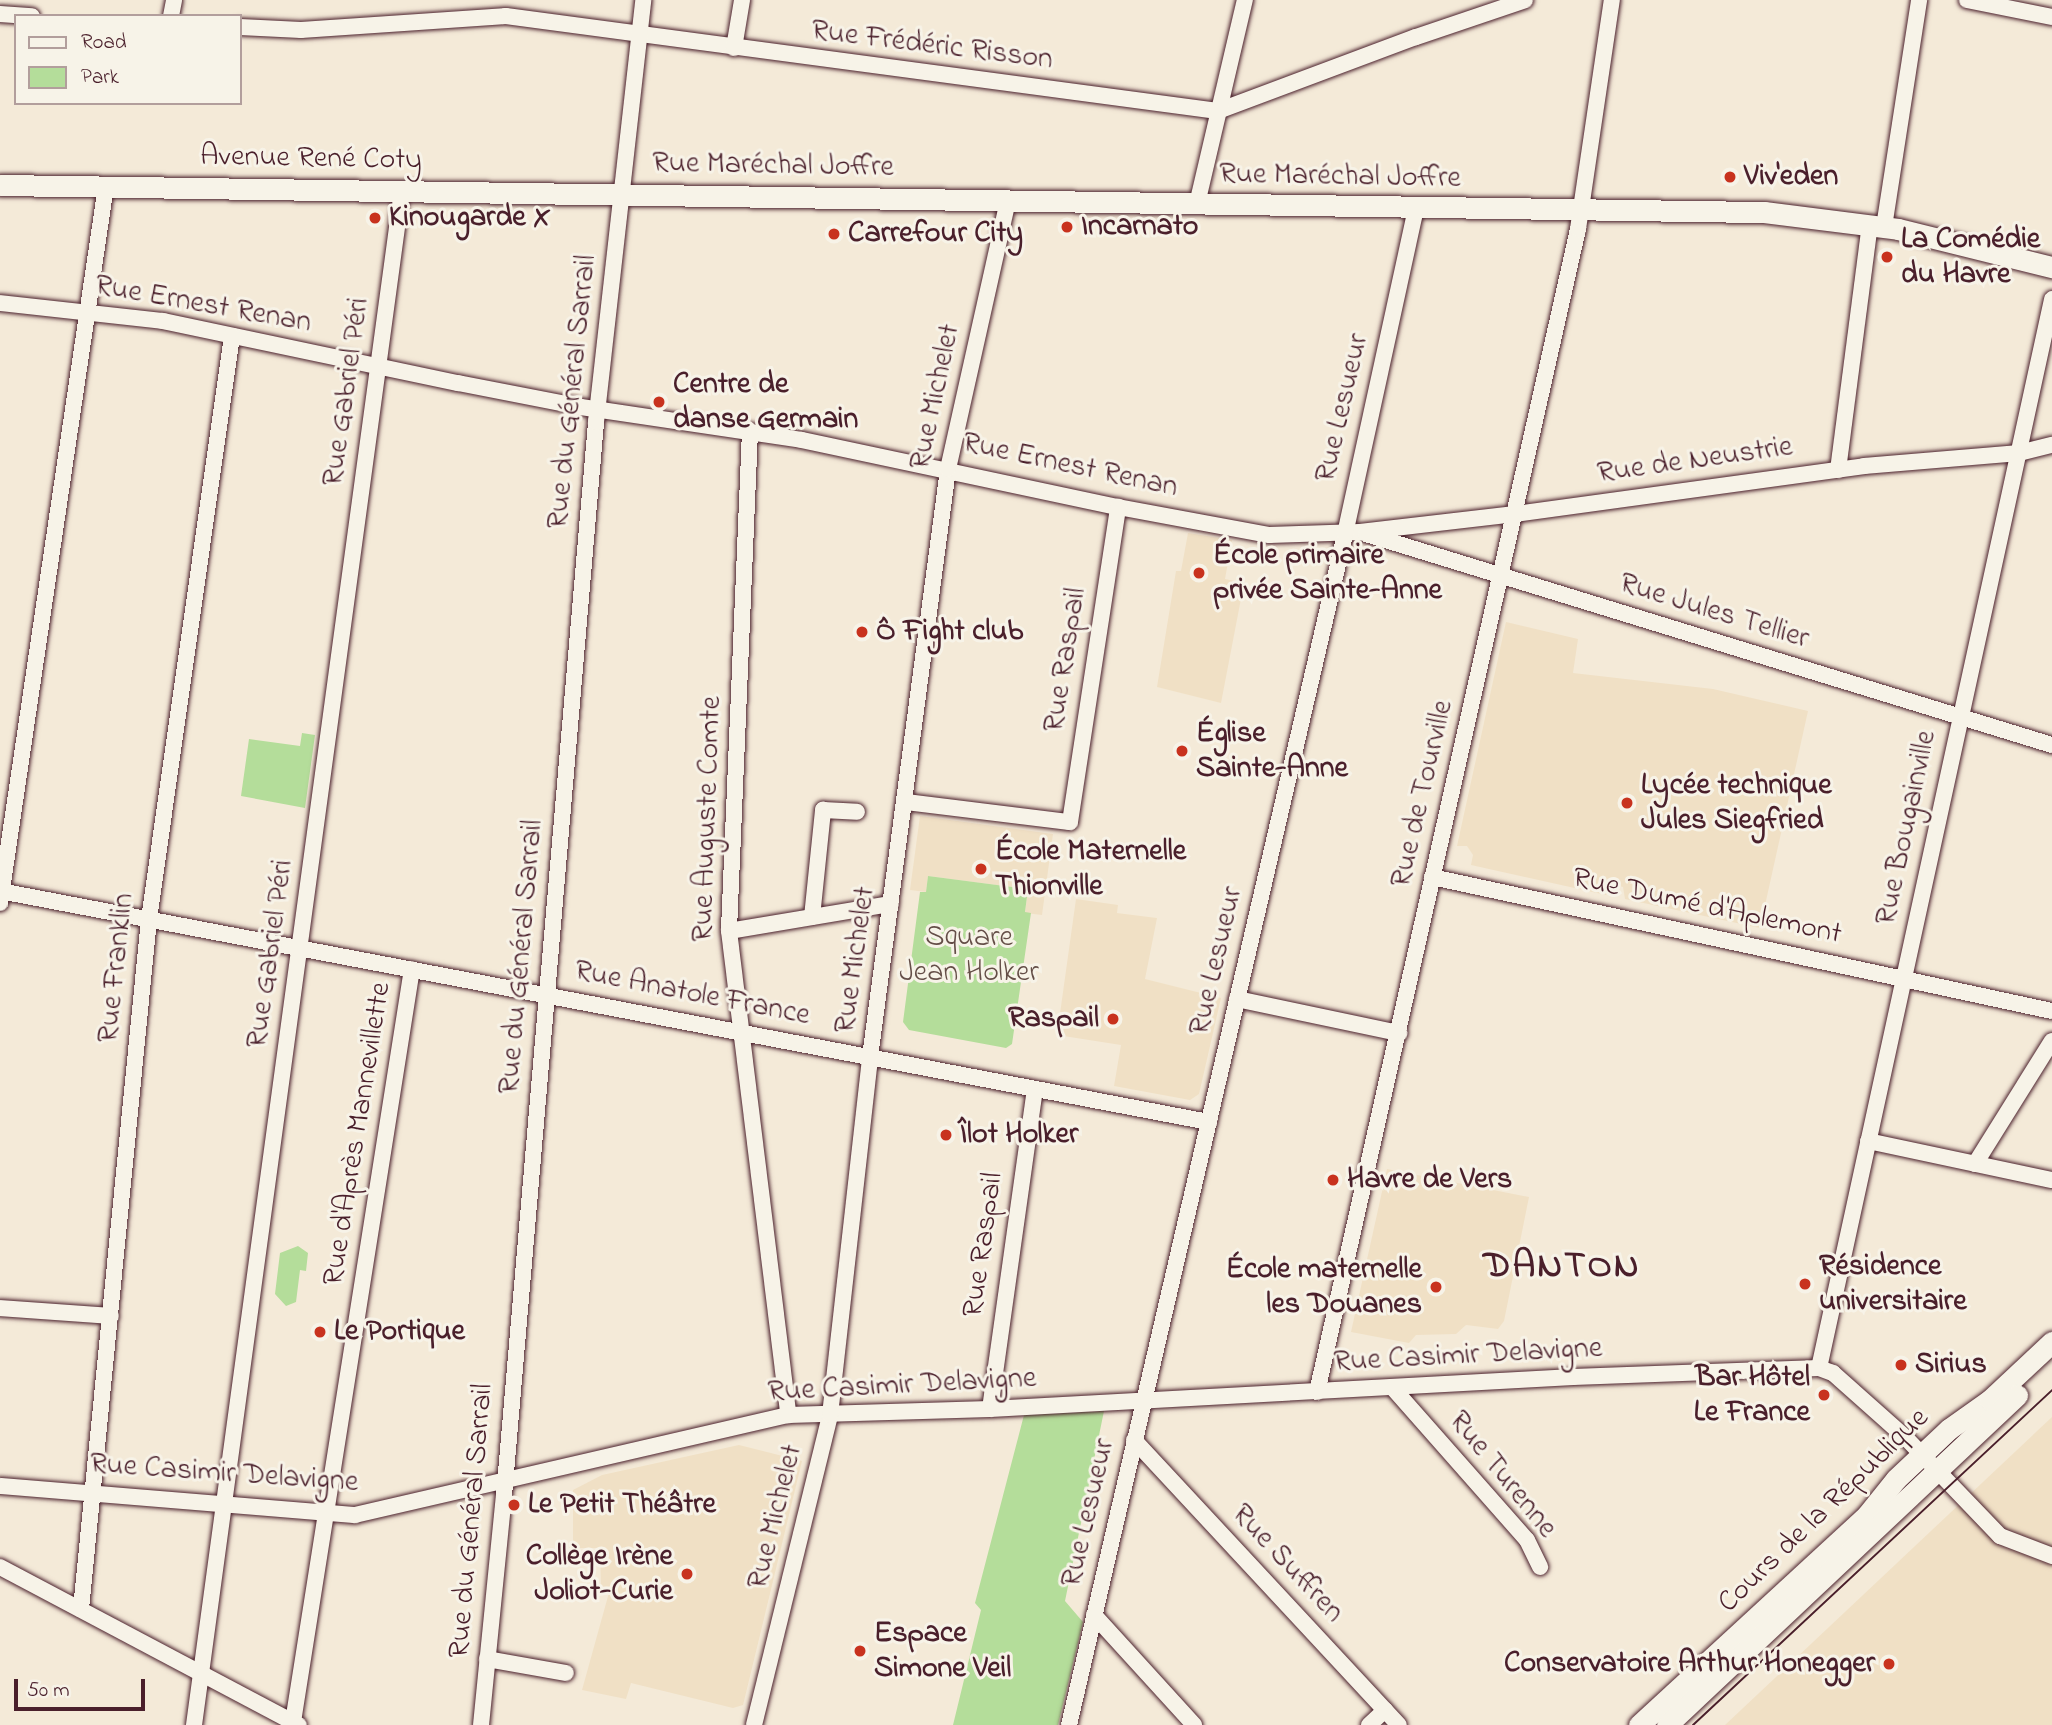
<!DOCTYPE html>
<meta charset="utf-8">
<style>
body{margin:0}
#map{position:relative;width:2052px;height:1725px;overflow:hidden;background:#f4ead8;font-family:"Indie Flower",sans-serif}
div>[style]{position:absolute}
.built>*{inset:0;background:#f0e0c5}
.green>*{inset:0;background:#b4dd9a}
.roads{filter:drop-shadow(0 0 2px #4a1f2b) drop-shadow(0 0 2px #4a1f2b)}
.minor>*{height:16px;margin:-8px;padding:0 8px;transform-origin:8px;border-radius:8px;background:#f7f3e8}
.secondary>*{height:21px;margin:-10.5px;padding:0 10.5px;transform-origin:10.5px;border-radius:10.5px;background:#f7f3e8}
.tram>*{height:2px;margin:-1px;padding:0 1px;transform-origin:1px;border-radius:1px;background:#4a1f2b}
.dots>*{width:19px;height:19px;translate:-50% -50%;box-sizing:border-box;border:4px solid #f7f3e8;border-radius:50%}
span{translate:-50% -50%;white-space:nowrap;text-align:center;line-height:1.15;-webkit-text-stroke:6px #f7f3e8;paint-order:stroke}
.street-label{font-size:30px;color:#4a1f2b}
.poi-label{font-size:30px;color:#4a1f2b;font-weight:700}
.left{translate:0 -50%;text-align:left}
.right{translate:-100% -50%;text-align:right}
.park-label{font-size:30px;color:#644e47}
.district-label{font-size:37px;color:#4a1f2b;font-weight:700;letter-spacing:2px}
.legend{position:absolute;left:14px;top:14px;width:228px;height:91px;box-sizing:border-box;background:#f7f3e8;border:2px solid #b29e9c;margin:0;padding:9px 12px;list-style:none;font-size:21px;color:#4a1f2b}
.legend li{display:flex;align-items:center;gap:14px;height:35px}
.legend b{width:35px;border:2px solid #b29e9c}
.scale{position:absolute;left:14px;top:1679px;width:131px;height:32px;box-sizing:border-box;border:4px solid #4a1f2b;border-top:0;padding-left:9px;font-size:21px;line-height:24px;white-space:nowrap;color:#4a1f2b;-webkit-text-stroke:5px #f7f3e8;paint-order:stroke}
</style>
<div id="map">
<div class="built">
<i style="clip-path:polygon(1188px 533px,1232px 540px,1225px 579px,1244px 583px,1221px 703px,1157px 687px,1176px 571px,1181px 571px)"></i>
<i style="clip-path:polygon(1506px 622px,1578px 639px,1573px 673px,1713px 689px,1808px 711px,1760px 928px,1625px 899px,1623px 887px,1619px 886px,1614px 885px,1606px 895px,1471px 865px,1473px 855px,1467px 846px,1457px 846px)"></i>
<i style="clip-path:polygon(920px 816px,1053px 834px,1042px 915px,1025px 913px,1028px 889px,928px 876px,926px 892px,910px 890px)"></i>
<i style="clip-path:polygon(1076px 899px,1118px 905px,1117px 913px,1157px 918px,1145px 979px,1221px 998px,1199px 1094px,1190px 1100px,1114px 1086px,1121px 1045px,1057px 1035px)"></i>
<i style="clip-path:polygon(1387px 1169px,1529px 1197px,1504px 1321px,1498px 1329px,1466px 1325px,1456px 1334px,1416px 1335px,1409px 1343px,1351px 1332px)"></i>
<i style="clip-path:polygon(2052px 1417px,2052px 1725px,1725px 1725px)"></i>
<i style="clip-path:polygon(739px 1445px,802px 1461px,743px 1705px,733px 1708px,631px 1683px,626px 1699px,582px 1690px,610px 1589px,601px 1589px,600px 1548px,573px 1548px,573px 1490px,602px 1475px)"></i>
</div>
<div class="green">
<i style="clip-path:polygon(302px 733px,315px 735px,305px 808px,241px 796px,249px 739px,300px 746px)"></i>
<i style="clip-path:polygon(928px 876px,1028px 889px,1025px 912px,1031px 913px,1012px 1044px,1006px 1048px,909px 1030px,903px 1022px,920px 892px,926px 892px)"></i>
<i style="clip-path:polygon(298px 1246px,308px 1253px,306px 1271px,300px 1270px,296px 1302px,286px 1306px,275px 1294px,280px 1253px)"></i>
<i style="clip-path:polygon(1104px 1411px,1065px 1601px,1083px 1622px,1058px 1725px,953px 1725px,981px 1610px,975px 1603px,1024px 1415px)"></i>
</div>
<div class="roads">
<div class="minor">
<i style="left:1967px;top:0;width:87px;rotate:11.3deg"></i>
<i style="left:0;top:14px;width:32px;rotate:4deg"></i>
<i style="left:171px;top:16px;width:16px;rotate:-79deg"></i>
<i style="left:240px;top:27px;width:61px;rotate:2.8deg"></i>
<i style="left:301px;top:30px;width:205px;rotate:-3.9deg"></i>
<i style="left:506px;top:16px;width:718px;rotate:7.6deg"></i>
<i style="left:1218px;top:111px;width:211px;rotate:-20.5deg"></i>
<i style="left:1416px;top:37px;width:115px;rotate:-18.7deg"></i>
<i style="left:734px;top:48px;width:49px;rotate:-80.5deg"></i>
<i style="left:1197px;top:204px;width:210px;rotate:-76.8deg"></i>
<i style="left:1884px;top:227px;width:230px;rotate:-81.2deg"></i>
<i style="left:0;top:303px;width:164px;rotate:6.3deg"></i>
<i style="left:163px;top:321px;width:301px;rotate:11.9deg"></i>
<i style="left:458px;top:383px;width:125px;rotate:11deg"></i>
<i style="left:581px;top:407px;width:223px;rotate:8.5deg"></i>
<i style="left:802px;top:440px;width:323px;rotate:12deg"></i>
<i style="left:1118px;top:507px;width:154px;rotate:10.5deg"></i>
<i style="left:1269px;top:535px;width:91px;rotate:-1.9deg"></i>
<i style="left:1360px;top:532px;width:156px;rotate:-6.6deg"></i>
<i style="left:1515px;top:514px;width:352px;rotate:-7.8deg"></i>
<i style="left:1864px;top:466px;width:156px;rotate:-4.8deg"></i>
<i style="left:2019px;top:453px;width:34px;rotate:-14deg"></i>
<i style="left:750px;top:431px;width:500px;rotate:92.41deg"></i>
<i style="left:729px;top:931px;width:488px;rotate:83deg"></i>
<i style="left:1838px;top:470px;width:247px;rotate:-82.6deg"></i>
<i style="left:1366px;top:534px;width:718px;rotate:17.1deg"></i>
<i style="left:906px;top:802px;width:165px;rotate:7deg"></i>
<i style="left:1070px;top:822px;width:319px;rotate:-81.3deg"></i>
<i style="left:1432px;top:877px;width:634px;rotate:12.2deg"></i>
<i style="left:0;top:891px;width:1231px;rotate:10.82deg"></i>
<i style="left:0;top:903px;width:725px;rotate:-81.59deg"></i>
<i style="left:812px;top:917px;width:108px;rotate:-84.1deg"></i>
<i style="left:823px;top:810px;width:34px;rotate:3deg"></i>
<i style="left:729px;top:931px;width:164px;rotate:-9.5deg"></i>
<i style="left:1237px;top:999px;width:166px;rotate:11.9deg"></i>
<i style="left:1868px;top:1141px;width:188px;rotate:12deg"></i>
<i style="left:1975px;top:1164px;width:145px;rotate:-58deg"></i>
<i style="left:0;top:1308px;width:111px;rotate:4.1deg"></i>
<i style="left:1819px;top:1368px;width:1094px;rotate:-77.7deg"></i>
<i style="left:1392px;top:1387px;width:204px;rotate:48.6deg"></i>
<i style="left:1527px;top:1540px;width:30px;rotate:64deg"></i>
<i style="left:1317px;top:1392px;width:1192px;rotate:-77.35deg"></i>
<i style="left:1578px;top:229px;width:232px;rotate:-81.6deg"></i>
<i style="left:990px;top:1409px;width:323px;rotate:-82deg"></i>
<i style="left:1134px;top:1440px;width:389px;rotate:47.1deg"></i>
<i style="left:0;top:1486px;width:356px;rotate:4.7deg"></i>
<i style="left:355px;top:1515px;width:444px;rotate:-13deg"></i>
<i style="left:788px;top:1415px;width:202px;rotate:-1.7deg"></i>
<i style="left:990px;top:1409px;width:584px;rotate:-3.14deg"></i>
<i style="left:1573px;top:1377px;width:246px;rotate:-2.1deg"></i>
<i style="left:1819px;top:1368px;width:15px;rotate:20deg"></i>
<i style="left:1833px;top:1373px;width:98px;rotate:41.7deg"></i>
<i style="left:1906px;top:1438px;width:136px;rotate:46.2deg"></i>
<i style="left:2000px;top:1536px;width:56px;rotate:21deg"></i>
<i style="left:0;top:1567px;width:338px;rotate:27.9deg"></i>
<i style="left:81px;top:1609px;width:693px;rotate:-84.37deg"></i>
<i style="left:149px;top:919px;width:589px;rotate:-81.9deg"></i>
<i style="left:1094px;top:1615px;width:149px;rotate:47.7deg"></i>
<i style="left:487px;top:1659px;width:80px;rotate:10deg"></i>
<i style="left:293px;top:1722px;width:762px;rotate:-81.02deg"></i>
<i style="left:194px;top:1725px;width:1549px;rotate:-82.28deg"></i>
<i style="left:481px;top:1725px;width:230px;rotate:-84.3deg"></i>
<i style="left:504px;top:1496px;width:1078px;rotate:-85.1deg"></i>
<i style="left:596px;top:422px;width:425px;rotate:-83.6deg"></i>
<i style="left:754px;top:1725px;width:319px;rotate:-76.2deg"></i>
<i style="left:830px;top:1415px;width:360px;rotate:-83.6deg"></i>
<i style="left:870px;top:1057px;width:593px;rotate:-82.44deg"></i>
<i style="left:948px;top:469px;width:275px;rotate:-77.4deg"></i>
<i style="left:1069px;top:1725px;width:1223px;rotate:-76.95deg"></i>
<i style="left:1345px;top:534px;width:334px;rotate:-77.7deg"></i>
<i style="left:1369px;top:1725px;width:22px;rotate:-43deg"></i>
</div>
<div class="secondary">
<i style="left:0;top:185px;width:1764px;rotate:0.88deg"></i>
<i style="left:1764px;top:212px;width:135px;rotate:7.2deg"></i>
<i style="left:1898px;top:229px;width:159px;rotate:13.9deg"></i>
<i style="left:1639px;top:1725px;width:310px;rotate:-42.6deg"></i>
<i style="left:1867px;top:1515px;width:46px;rotate:-51.1deg"></i>
<i style="left:1896px;top:1479px;width:73px;rotate:-43.3deg"></i>
<i style="left:1949px;top:1429px;width:50px;rotate:-35.3deg"></i>
<i style="left:1990px;top:1400px;width:85px;rotate:-43.1deg"></i>
<i style="left:1667px;top:1725px;width:481px;rotate:-43.3deg"></i>
</div>
</div>
<div class="tram">
<i style="left:1693px;top:1725px;width:491px;rotate:-43deg"></i>
</div>
<div class="dots">
<i style="left:1730px;top:177px;background:#c8321e"></i>
<i style="left:375px;top:218px;background:#c8321e"></i>
<i style="left:1067px;top:227px;background:#c8321e"></i>
<i style="left:834px;top:234px;background:#c8321e"></i>
<i style="left:1887px;top:257px;background:#c8321e"></i>
<i style="left:659px;top:402px;background:#c8321e"></i>
<i style="left:1199px;top:573px;background:#c8321e"></i>
<i style="left:862px;top:632px;background:#c8321e"></i>
<i style="left:1182px;top:751px;background:#c8321e"></i>
<i style="left:1627px;top:803px;background:#c8321e"></i>
<i style="left:981px;top:869px;background:#c8321e"></i>
<i style="left:1113px;top:1019px;background:#c8321e"></i>
<i style="left:946px;top:1135px;background:#c8321e"></i>
<i style="left:1333px;top:1180px;background:#c8321e"></i>
<i style="left:1805px;top:1284px;background:#c8321e"></i>
<i style="left:1436px;top:1287px;background:#c8321e"></i>
<i style="left:320px;top:1332px;background:#c8321e"></i>
<i style="left:1901px;top:1365px;background:#c8321e"></i>
<i style="left:1824px;top:1395px;background:#c8321e"></i>
<i style="left:514px;top:1505px;background:#c8321e"></i>
<i style="left:687px;top:1574px;background:#c8321e"></i>
<i style="left:860px;top:1651px;background:#c8321e"></i>
<i style="left:1889px;top:1664px;background:#c8321e"></i>
</div>
<div class="street-label">
<span style="left:932px;top:46px;rotate:7deg">Rue Frédéric Risson</span>
<span style="left:311px;top:159px;rotate:1deg">Avenue René Coty</span>
<span style="left:773px;top:166px;rotate:1deg">Rue Maréchal Joffre</span>
<span style="left:1340px;top:177px;rotate:1deg">Rue Maréchal Joffre</span>
<span style="left:203px;top:305px;rotate:10deg">Rue Ernest Renan</span>
<span style="left:347px;top:392px;rotate:-82deg">Rue Gabriel Péri</span>
<span style="left:573px;top:392px;rotate:-84deg">Rue du Général Sarrail</span>
<span style="left:936px;top:397px;rotate:-78deg">Rue Michelet</span>
<span style="left:1343px;top:408px;rotate:-77deg">Rue Lesueur</span>
<span style="left:1695px;top:461px;rotate:-8deg">Rue de Neustrie</span>
<span style="left:1070px;top:466px;rotate:12deg">Rue Ernest Renan</span>
<span style="left:1714px;top:612px;rotate:17deg">Rue Jules Tellier</span>
<span style="left:1066px;top:660px;rotate:-81deg">Rue Raspail</span>
<span style="left:1423px;top:794px;rotate:-77deg">Rue de Tourville</span>
<span style="left:708px;top:819px;rotate:-88deg">Rue Auguste Comte</span>
<span style="left:1907px;top:828px;rotate:-78deg">Rue Bougainville</span>
<span style="left:1707px;top:907px;rotate:12deg">Rue Dumé d'Aplemont</span>
<span style="left:271px;top:954px;rotate:-82deg">Rue Gabriel Péri</span>
<span style="left:522px;top:957px;rotate:-85deg">Rue du Général Sarrail</span>
<span style="left:856px;top:960px;rotate:-82deg">Rue Michelet</span>
<span style="left:1217px;top:961px;rotate:-77deg">Rue Lesueur</span>
<span style="left:117px;top:968px;rotate:-84deg">Rue Franklin</span>
<span style="left:692px;top:994px;rotate:11deg">Rue Anatole France</span>
<span style="left:358px;top:1134px;rotate:-81deg">Rue d'Après Mannevillette</span>
<span style="left:984px;top:1245px;rotate:-82deg">Rue Raspail</span>
<span style="left:1468px;top:1356px;rotate:-3deg">Rue Casimir Delavigne</span>
<span style="left:902px;top:1386px;rotate:-3deg">Rue Casimir Delavigne</span>
<span style="left:224px;top:1474px;rotate:4deg">Rue Casimir Delavigne</span>
<span style="left:1502px;top:1475px;rotate:51deg">Rue Turenne</span>
<span style="left:1824px;top:1511px;rotate:-44deg">Cours de la République</span>
<span style="left:1089px;top:1513px;rotate:-77deg">Rue Lesueur</span>
<span style="left:776px;top:1517px;rotate:-76deg">Rue Michelet</span>
<span style="left:472px;top:1521px;rotate:-85deg">Rue du Général Sarrail</span>
<span style="left:1287px;top:1564px;rotate:47deg">Rue Suffren</span>
</div>
<div class="poi-label">
<span class="left" style="left:1744px;top:177px">Viv'eden</span>
<span class="left" style="left:389px;top:218px">Kinougarde X</span>
<span class="left" style="left:1081px;top:227px">Incarnato</span>
<span class="left" style="left:848px;top:234px">Carrefour City</span>
<span class="left" style="left:1901px;top:257px">La Comédie<br>du Havre</span>
<span class="left" style="left:673px;top:402px">Centre de<br>danse Germain</span>
<span class="left" style="left:1213px;top:573px">École primaire<br>privée Sainte-Anne</span>
<span class="left" style="left:876px;top:632px">Ô Fight club</span>
<span class="left" style="left:1196px;top:751px">Église<br>Sainte-Anne</span>
<span class="left" style="left:1641px;top:803px">Lycée technique<br>Jules Siegfried</span>
<span class="left" style="left:995px;top:869px">École Maternelle<br>Thionville</span>
<span class="right" style="left:1099px;top:1019px">Raspail</span>
<span class="left" style="left:960px;top:1135px">Îlot Holker</span>
<span class="left" style="left:1347px;top:1180px">Havre de Vers</span>
<span class="left" style="left:1819px;top:1284px">Résidence<br>universitaire</span>
<span class="right" style="left:1422px;top:1287px">École maternelle<br>les Douanes</span>
<span class="left" style="left:334px;top:1332px">Le Portique</span>
<span class="left" style="left:1915px;top:1365px">Sirius</span>
<span class="right" style="left:1810px;top:1395px">Bar Hôtel<br>Le France</span>
<span class="left" style="left:528px;top:1505px">Le Petit Théâtre</span>
<span class="right" style="left:673px;top:1574px">Collège Irène<br>Joliot-Curie</span>
<span class="left" style="left:874px;top:1651px">Espace<br>Simone Veil</span>
<span class="right" style="left:1875px;top:1664px">Conservatoire Arthur Honegger</span>
</div>
<div class="park-label">
<span style="left:969px;top:955px">Square<br>Jean Holker</span>
</div>
<div class="district-label">
<span style="left:1562px;top:1267px">DANTON</span>
</div>
<ul class="legend">
<li><b style="height:9px;background:#f7f3e8"></b>Road</li>
<li><b style="height:19px;background:#b4dd9a"></b>Park</li>
</ul>
<div class="scale">50 m</div>
</div>
